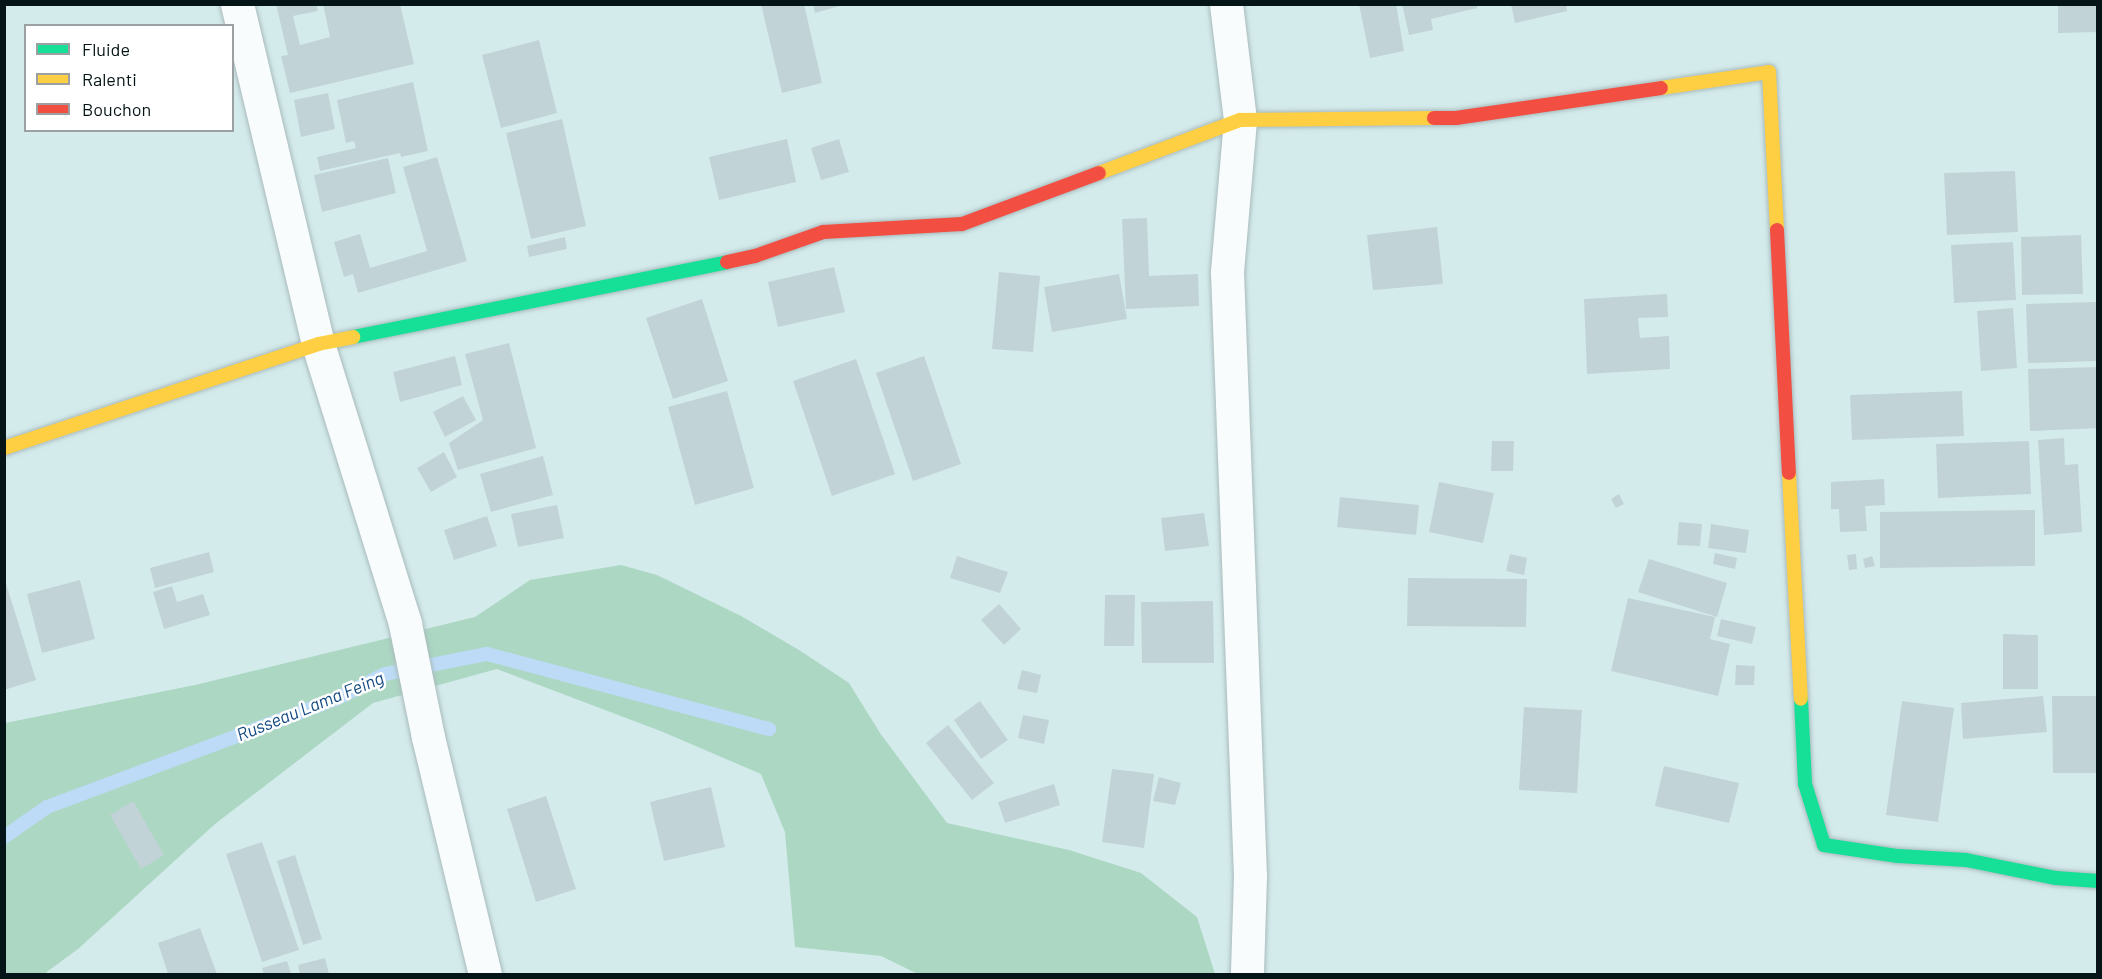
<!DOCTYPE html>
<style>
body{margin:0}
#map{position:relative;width:2102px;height:979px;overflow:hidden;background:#d4ebec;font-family:Barlow,sans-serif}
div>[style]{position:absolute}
.green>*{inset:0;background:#acd7c3}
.stream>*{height:14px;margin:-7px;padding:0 7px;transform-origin:7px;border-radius:7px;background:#bddbf6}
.building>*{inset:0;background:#c2d3d7}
.roads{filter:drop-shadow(0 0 2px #a9bbbd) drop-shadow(0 0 2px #a9bbbd)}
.street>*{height:33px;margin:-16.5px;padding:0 16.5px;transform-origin:16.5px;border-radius:16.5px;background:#f9fcfc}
.fast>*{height:14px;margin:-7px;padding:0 7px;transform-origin:7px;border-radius:7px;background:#16e098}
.slow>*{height:14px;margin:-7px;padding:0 7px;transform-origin:7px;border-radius:7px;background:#ffcf43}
.jam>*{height:14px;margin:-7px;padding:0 7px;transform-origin:7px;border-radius:7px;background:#f24e42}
span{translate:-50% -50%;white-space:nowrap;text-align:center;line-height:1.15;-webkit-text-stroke:5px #fff;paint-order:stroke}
.water-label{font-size:18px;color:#104881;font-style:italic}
.frame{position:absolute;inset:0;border:6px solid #051416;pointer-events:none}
.legend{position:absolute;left:24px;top:24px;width:210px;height:108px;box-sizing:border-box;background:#fff;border:2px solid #9ba1a2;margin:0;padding:8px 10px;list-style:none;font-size:18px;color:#051416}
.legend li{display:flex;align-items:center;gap:12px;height:30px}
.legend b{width:30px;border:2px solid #9ba1a2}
</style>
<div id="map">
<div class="green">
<i style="clip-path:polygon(621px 565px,657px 575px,741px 616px,799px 650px,849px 683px,880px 733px,947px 823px,1069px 850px,1141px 873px,1197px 917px,1215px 974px,918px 974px,881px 956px,795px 947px,785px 832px,761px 774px,663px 732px,497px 669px,373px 703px,215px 824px,78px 949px,44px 974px,5px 974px,5px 723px,195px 685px,475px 617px,530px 580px)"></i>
</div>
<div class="stream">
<i style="left:4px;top:837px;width:52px;rotate:-34.9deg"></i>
<i style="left:47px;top:807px;width:309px;rotate:-20.5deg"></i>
<i style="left:336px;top:699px;width:55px;rotate:-27deg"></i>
<i style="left:385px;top:674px;width:104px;rotate:-11.1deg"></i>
<i style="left:487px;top:654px;width:292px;rotate:14.9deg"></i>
</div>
<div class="building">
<i style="clip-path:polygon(276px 4px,316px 4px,318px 11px,293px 16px,300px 45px,330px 37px,323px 4px,400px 4px,414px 64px,290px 93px,281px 56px,288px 55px)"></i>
<i style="clip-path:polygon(761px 4px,804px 4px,822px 83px,782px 93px)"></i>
<i style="clip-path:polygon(813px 4px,843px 4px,843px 5px,815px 13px)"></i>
<i style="clip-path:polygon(1359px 4px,1396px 4px,1404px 51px,1370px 58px)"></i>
<i style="clip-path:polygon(1402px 4px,1477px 4px,1477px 8px,1431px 19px,1433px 30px,1409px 35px)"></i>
<i style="clip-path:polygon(1511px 4px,1566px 4px,1567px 11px,1515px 23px)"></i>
<i style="clip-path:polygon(2058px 4px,2098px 4px,2098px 32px,2058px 33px)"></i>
<i style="clip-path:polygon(539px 40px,557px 113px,501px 128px,482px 55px)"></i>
<i style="clip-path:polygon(413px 82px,428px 151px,401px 157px,400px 153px,320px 171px,317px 157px,356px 148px,354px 141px,346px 143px,337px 100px)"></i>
<i style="clip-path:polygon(328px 93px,335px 129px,301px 137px,294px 100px)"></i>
<i style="clip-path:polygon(562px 119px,586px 226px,531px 239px,506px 133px)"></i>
<i style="clip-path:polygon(787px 139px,796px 182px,719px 200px,709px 157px)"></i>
<i style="clip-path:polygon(839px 139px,849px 172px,821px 180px,811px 148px)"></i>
<i style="clip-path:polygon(437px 157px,467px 261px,358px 293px,353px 274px,344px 277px,334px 242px,360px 234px,370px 268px,427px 251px,403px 167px)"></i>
<i style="clip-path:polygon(388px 158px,396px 193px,322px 212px,314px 175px)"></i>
<i style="clip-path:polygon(2015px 171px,2018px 232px,1947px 235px,1944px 173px)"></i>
<i style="clip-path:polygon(1147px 218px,1149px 276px,1198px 274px,1199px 306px,1126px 309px,1122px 219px)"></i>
<i style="clip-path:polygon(1437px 227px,1443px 284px,1373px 290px,1367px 235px)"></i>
<i style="clip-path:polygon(2081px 235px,2083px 294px,2022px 295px,2021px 237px)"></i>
<i style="clip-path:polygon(565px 237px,567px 249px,529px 257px,527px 246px)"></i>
<i style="clip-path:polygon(2013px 242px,2016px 300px,1954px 303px,1951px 245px)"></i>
<i style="clip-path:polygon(834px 267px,845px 312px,778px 327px,768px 282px)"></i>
<i style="clip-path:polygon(999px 272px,1040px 276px,1033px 352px,992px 349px)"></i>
<i style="clip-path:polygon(1119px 274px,1127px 319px,1052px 332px,1044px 287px)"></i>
<i style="clip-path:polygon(1667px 294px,1668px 317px,1638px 318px,1640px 338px,1669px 336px,1670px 369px,1587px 374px,1584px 299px)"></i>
<i style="clip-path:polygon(702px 299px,728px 381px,673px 399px,646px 318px)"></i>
<i style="clip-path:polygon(2098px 302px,2098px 361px,2028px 363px,2026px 304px)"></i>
<i style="clip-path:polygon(2013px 308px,2017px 368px,1981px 371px,1977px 311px)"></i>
<i style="clip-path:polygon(509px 343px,536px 448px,458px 470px,449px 443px,483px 420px,465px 354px)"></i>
<i style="clip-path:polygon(455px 356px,462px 385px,400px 402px,393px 372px)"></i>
<i style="clip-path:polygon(924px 356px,961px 464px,913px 481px,876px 373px)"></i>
<i style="clip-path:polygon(856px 359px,895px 474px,832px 496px,793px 381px)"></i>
<i style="clip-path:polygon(2098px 367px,2098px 428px,2030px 431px,2028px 369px)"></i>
<i style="clip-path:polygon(727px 391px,754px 488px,695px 505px,668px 407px)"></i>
<i style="clip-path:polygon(1962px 391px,1964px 436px,1852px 440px,1850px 395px)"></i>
<i style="clip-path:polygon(463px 396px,476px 420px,445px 437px,433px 412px)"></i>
<i style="clip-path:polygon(2064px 438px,2065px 465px,2078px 464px,2082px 532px,2044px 535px,2038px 440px)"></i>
<i style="clip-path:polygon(1492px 441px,1514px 441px,1513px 471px,1491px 471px)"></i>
<i style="clip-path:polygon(2029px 441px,2031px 494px,1938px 498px,1936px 444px)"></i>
<i style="clip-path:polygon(444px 452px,457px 477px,431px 492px,417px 468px)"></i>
<i style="clip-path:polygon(543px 456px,553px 495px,491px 512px,480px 474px)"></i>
<i style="clip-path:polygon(1884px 479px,1885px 505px,1865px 506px,1867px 531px,1840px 532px,1839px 509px,1831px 509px,1831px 482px)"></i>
<i style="clip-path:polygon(1439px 482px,1494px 493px,1483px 543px,1429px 532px)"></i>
<i style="clip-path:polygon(1619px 494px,1624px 504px,1616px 508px,1611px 499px)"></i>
<i style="clip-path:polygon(1340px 497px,1419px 505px,1416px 535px,1337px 527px)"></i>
<i style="clip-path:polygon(557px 505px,564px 538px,518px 547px,511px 514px)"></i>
<i style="clip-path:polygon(2035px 510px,2035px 566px,1880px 568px,1880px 512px)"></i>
<i style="clip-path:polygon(1204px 513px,1209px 546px,1165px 551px,1161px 518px)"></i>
<i style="clip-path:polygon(487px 516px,497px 546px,454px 560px,444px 530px)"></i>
<i style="clip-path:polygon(1679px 522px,1702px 524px,1700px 546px,1677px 545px)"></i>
<i style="clip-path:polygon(1711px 524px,1749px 530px,1746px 553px,1708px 548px)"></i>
<i style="clip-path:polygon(209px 552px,214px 572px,155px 588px,150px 568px)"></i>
<i style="clip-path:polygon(1715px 553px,1737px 558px,1735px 569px,1713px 564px)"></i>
<i style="clip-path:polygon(1510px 554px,1527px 558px,1524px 575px,1506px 571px)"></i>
<i style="clip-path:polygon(1856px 554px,1857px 569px,1849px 570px,1847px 555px)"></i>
<i style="clip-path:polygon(957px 556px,1008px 572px,1000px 593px,950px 578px)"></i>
<i style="clip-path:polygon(1872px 556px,1875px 566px,1865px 568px,1863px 559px)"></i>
<i style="clip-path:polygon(1649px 559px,1727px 583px,1717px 617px,1638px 592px)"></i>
<i style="clip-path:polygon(4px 577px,36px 680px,4px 690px)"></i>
<i style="clip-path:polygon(1408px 578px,1527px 579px,1526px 627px,1407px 626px)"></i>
<i style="clip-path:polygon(80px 580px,95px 639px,42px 653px,27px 594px)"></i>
<i style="clip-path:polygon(172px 586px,177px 602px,203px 594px,210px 615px,164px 629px,153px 592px)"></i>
<i style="clip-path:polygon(1105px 595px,1135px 595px,1134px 646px,1104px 646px)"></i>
<i style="clip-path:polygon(1628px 598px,1715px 617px,1710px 639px,1730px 644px,1718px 696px,1611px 671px)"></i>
<i style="clip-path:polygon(1213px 601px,1214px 663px,1142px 663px,1141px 602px)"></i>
<i style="clip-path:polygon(999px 604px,1021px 629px,1004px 645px,981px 620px)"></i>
<i style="clip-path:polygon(1721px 619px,1756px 627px,1752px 644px,1717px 636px)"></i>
<i style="clip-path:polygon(2003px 634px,2038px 635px,2038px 689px,2003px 689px)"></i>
<i style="clip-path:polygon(1736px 665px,1755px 666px,1754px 685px,1735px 685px)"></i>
<i style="clip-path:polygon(1022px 670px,1041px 675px,1037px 693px,1017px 689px)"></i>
<i style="clip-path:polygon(2043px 696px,2047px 732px,1963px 739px,1961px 703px)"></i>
<i style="clip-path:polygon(2052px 696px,2098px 696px,2098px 773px,2053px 773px)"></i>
<i style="clip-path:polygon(980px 701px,1008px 740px,981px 759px,954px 720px)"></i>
<i style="clip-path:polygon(1902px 701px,1954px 708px,1938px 822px,1886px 815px)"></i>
<i style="clip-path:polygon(1524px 707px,1582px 710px,1577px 793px,1519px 790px)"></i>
<i style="clip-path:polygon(1023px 715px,1049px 720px,1044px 744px,1018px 738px)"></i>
<i style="clip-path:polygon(948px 725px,994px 783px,972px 800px,926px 743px)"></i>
<i style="clip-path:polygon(1664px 766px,1739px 783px,1729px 823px,1655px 806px)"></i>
<i style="clip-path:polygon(1112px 769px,1154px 774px,1144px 848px,1102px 842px)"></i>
<i style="clip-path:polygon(1159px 777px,1181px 783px,1175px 805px,1153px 801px)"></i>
<i style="clip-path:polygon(1054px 784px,1060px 805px,1005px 823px,998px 802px)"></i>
<i style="clip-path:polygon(711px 787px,725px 847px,664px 861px,650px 802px)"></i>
<i style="clip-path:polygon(546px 796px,576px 889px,536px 902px,507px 809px)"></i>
<i style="clip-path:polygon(133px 801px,164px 855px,141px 869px,110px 815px)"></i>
<i style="clip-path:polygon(262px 842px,299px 950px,262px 962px,226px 854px)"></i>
<i style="clip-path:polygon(295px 855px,322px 939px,303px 945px,277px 861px)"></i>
<i style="clip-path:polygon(200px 928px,217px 974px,168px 974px,158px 943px)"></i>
<i style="clip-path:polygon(325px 958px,329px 974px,300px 974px,298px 965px)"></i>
<i style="clip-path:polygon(287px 961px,291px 974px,264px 974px,262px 968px)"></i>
</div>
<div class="roads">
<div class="street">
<i style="left:237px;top:4px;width:350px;rotate:76.6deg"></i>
<i style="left:318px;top:344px;width:293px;rotate:72.7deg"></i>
<i style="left:405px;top:624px;width:115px;rotate:78.5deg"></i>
<i style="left:428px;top:737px;width:244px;rotate:76.5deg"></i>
<i style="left:1226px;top:4px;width:117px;rotate:83.1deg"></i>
<i style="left:1240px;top:120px;width:153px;rotate:94.9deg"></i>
<i style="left:1227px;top:272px;width:604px;rotate:87.82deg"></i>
<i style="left:1250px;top:876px;width:98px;rotate:91.8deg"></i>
</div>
<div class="fast">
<i style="left:353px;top:337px;width:381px;rotate:-11.3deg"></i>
<i style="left:1801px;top:699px;width:85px;rotate:87.3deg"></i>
<i style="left:1805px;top:784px;width:64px;rotate:72.7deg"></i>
<i style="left:1824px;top:845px;width:75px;rotate:8.5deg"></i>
<i style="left:1898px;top:856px;width:68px;rotate:3.4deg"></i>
<i style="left:1966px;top:860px;width:92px;rotate:11.3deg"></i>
<i style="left:2056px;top:878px;width:42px;rotate:4.1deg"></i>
</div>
<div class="slow">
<i style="left:1661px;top:88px;width:109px;rotate:-8.4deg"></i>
<i style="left:1769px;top:72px;width:158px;rotate:87.1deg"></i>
<i style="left:1099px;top:173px;width:151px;rotate:-20.6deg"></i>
<i style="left:1240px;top:120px;width:194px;rotate:-0.6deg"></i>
<i style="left:4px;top:448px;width:331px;rotate:-18.3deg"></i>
<i style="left:318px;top:344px;width:36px;rotate:-11deg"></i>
<i style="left:1789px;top:473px;width:226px;rotate:87deg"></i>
</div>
<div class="jam">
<i style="left:1434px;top:118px;width:22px"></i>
<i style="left:1456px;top:118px;width:207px;rotate:-8.3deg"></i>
<i style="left:1777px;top:230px;width:243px;rotate:87.2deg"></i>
<i style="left:727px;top:262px;width:29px;rotate:-12deg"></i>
<i style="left:755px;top:256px;width:72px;rotate:-19.4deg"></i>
<i style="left:823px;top:232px;width:139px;rotate:-3.3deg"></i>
<i style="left:962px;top:224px;width:146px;rotate:-20.4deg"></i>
</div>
</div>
<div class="water-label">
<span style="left:310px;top:706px;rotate:-22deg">Russeau Lama Feing</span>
</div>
<div class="frame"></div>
<ul class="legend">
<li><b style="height:8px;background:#16e098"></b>Fluide</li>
<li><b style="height:8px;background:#ffcf43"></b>Ralenti</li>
<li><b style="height:8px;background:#f24e42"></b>Bouchon</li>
</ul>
</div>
